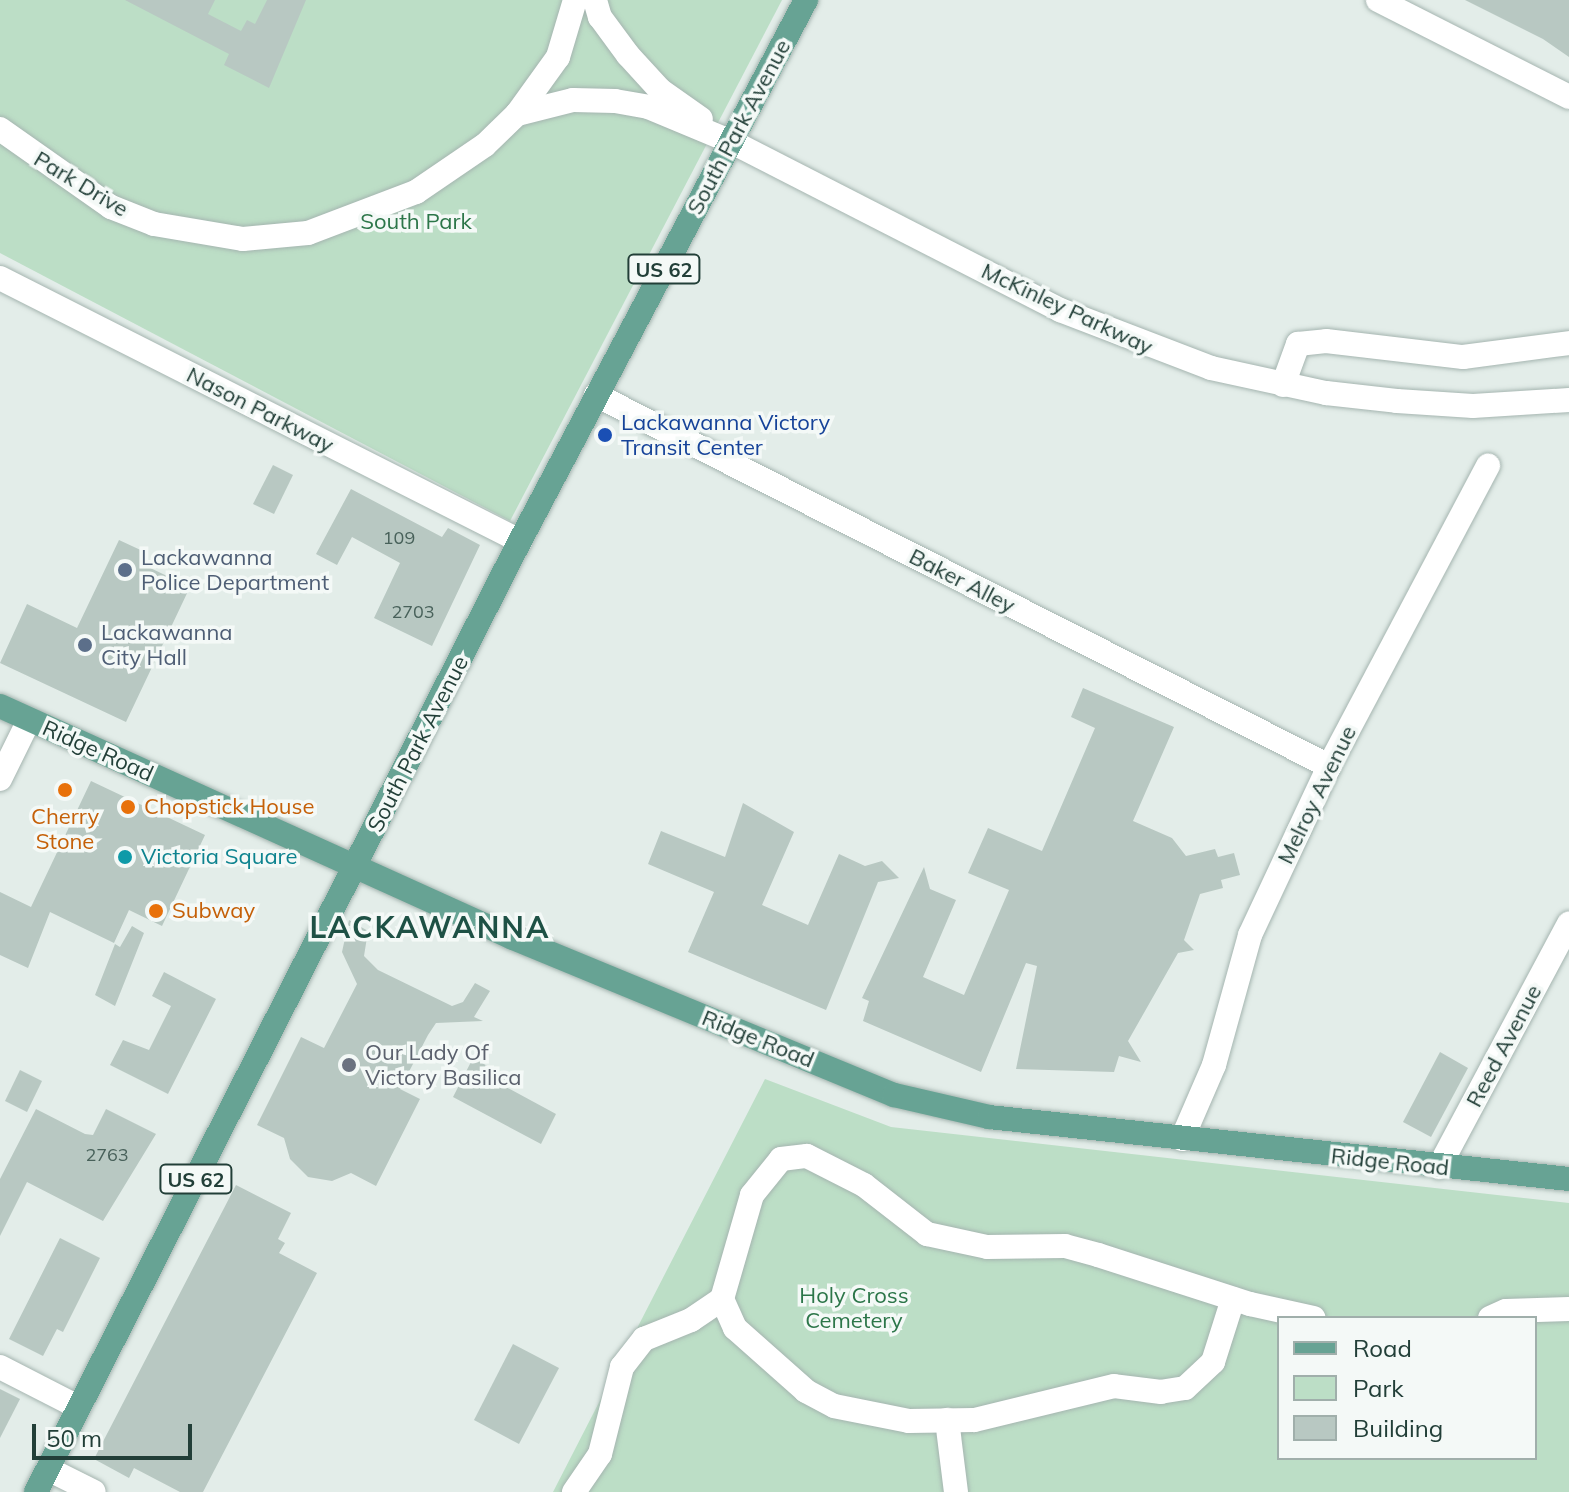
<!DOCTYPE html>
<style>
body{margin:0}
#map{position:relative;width:1569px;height:1492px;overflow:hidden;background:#e3ede9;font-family:Mulish,sans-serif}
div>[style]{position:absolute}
.green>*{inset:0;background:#bcdec6}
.building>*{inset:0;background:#b8c8c2}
.roads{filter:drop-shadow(0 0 2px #a5b5b0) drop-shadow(0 0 2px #a5b5b0)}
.minor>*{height:24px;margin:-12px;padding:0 12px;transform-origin:12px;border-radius:12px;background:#fff}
.major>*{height:24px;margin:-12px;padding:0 12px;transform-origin:12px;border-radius:12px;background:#67a394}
.dots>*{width:22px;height:22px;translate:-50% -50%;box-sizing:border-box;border:4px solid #f4f9f7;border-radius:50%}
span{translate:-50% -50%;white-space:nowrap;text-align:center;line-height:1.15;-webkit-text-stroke:7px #f4f9f7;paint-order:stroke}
.number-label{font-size:18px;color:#48615a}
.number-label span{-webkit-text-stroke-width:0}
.shield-label span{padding:2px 6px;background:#f4f9f7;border:2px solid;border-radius:6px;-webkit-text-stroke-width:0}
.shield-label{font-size:20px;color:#223f38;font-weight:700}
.street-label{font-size:22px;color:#223f38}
.park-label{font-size:22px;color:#2c7649}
.transit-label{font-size:22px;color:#164399}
.left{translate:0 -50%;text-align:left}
.service-label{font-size:22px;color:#4e5e75}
.food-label{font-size:22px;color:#c56008}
.culture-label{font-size:22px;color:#0d838f}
.worship-label{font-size:22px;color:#5b616d}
.district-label{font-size:30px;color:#1e5145;font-weight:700;letter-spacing:2px}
.legend{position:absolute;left:1277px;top:1316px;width:260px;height:144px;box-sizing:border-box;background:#f4f9f7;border:2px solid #a0afab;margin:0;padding:10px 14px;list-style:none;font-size:24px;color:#223f38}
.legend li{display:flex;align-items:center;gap:16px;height:40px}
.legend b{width:40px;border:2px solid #a0afab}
.scale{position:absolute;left:32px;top:1424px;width:160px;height:36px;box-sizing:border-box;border:4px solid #223f38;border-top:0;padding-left:10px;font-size:24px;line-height:28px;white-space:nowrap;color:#223f38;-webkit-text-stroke:6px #f4f9f7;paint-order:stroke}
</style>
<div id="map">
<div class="green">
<i style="clip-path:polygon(0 0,782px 0,510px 521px,0 253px)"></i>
<i style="clip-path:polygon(evenodd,765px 1079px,891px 1127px,1569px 1203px,1569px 1492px,553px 1492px,765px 1079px,1279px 1318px,1535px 1318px,1535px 1458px,1279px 1458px,1279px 1318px)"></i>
</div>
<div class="building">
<i style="clip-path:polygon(125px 0,215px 0,208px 14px,241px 31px,247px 20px,255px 24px,267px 0,306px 0,269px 88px,224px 65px,229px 54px)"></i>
<i style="clip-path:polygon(1465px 0,1569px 0,1569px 57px,1543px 39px)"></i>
<i style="clip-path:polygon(273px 465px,293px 475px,274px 514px,253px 504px)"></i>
<i style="clip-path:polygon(351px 489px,442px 537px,448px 528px,480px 545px,432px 646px,374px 618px,400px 563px,352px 537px,337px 565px,316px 554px)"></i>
<i style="clip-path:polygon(119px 540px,147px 553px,142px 564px,190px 587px,126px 722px,0 663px,27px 604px,77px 628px)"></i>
<i style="clip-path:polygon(1083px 688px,1174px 727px,1133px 821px,1172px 838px,1186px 856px,1215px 849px,1218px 857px,1234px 853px,1240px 875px,1221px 880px,1223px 888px,1200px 894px,1184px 940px,1194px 950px,1178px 953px,1128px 1041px,1141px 1062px,1119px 1056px,1114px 1072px,1016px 1069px,1037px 966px,1026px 963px,981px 1072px,863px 1021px,869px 1001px,862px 998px,924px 867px,930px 889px,956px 900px,923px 977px,964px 995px,1009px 890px,968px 873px,988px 828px,1042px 851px,1095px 728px,1071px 717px)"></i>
<i style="clip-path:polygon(91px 781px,205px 835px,162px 926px,129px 910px,114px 943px,50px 912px,28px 968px,0 955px,0 892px,31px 907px)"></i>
<i style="clip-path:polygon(743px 803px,794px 832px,762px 905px,808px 925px,839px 854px,865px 866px,882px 861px,899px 878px,878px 882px,826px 1010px,688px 952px,714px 892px,648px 864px,661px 831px,725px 857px)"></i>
<i style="clip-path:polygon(349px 920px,368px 931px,364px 956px,378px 970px,452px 1006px,463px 1002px,475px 983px,490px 991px,474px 1017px,483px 1021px,436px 1023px,428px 1035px,400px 1089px,420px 1099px,376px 1186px,351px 1173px,332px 1181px,308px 1177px,290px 1159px,284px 1138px,257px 1125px,301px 1037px,324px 1048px,357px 984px,342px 952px)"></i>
<i style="clip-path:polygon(132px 926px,144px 933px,115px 1006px,95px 995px,115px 944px,120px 947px)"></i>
<i style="clip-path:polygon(164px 972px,216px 999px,168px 1094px,110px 1065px,123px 1040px,149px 1050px,171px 1006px,152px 996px)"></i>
<i style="clip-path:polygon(1440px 1052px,1468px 1068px,1431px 1137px,1403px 1122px)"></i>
<i style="clip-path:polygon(473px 1058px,511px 1079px,506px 1087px,556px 1114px,541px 1144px,453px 1097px)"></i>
<i style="clip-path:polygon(20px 1070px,42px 1081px,27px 1112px,5px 1101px)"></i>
<i style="clip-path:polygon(36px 1109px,85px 1134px,93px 1135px,106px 1109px,156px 1134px,103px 1221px,27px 1182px,0 1236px,0 1179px)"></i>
<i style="clip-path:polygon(236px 1185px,291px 1213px,278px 1239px,285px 1243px,279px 1253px,317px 1273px,203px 1492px,180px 1492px,134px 1468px,129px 1478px,94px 1459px)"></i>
<i style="clip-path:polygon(60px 1238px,100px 1258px,63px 1332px,57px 1329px,43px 1356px,9px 1339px)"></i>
<i style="clip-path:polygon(513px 1344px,559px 1368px,519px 1444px,474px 1420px)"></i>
<i style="clip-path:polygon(0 1389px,20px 1399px,0 1438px)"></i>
</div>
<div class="roads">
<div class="minor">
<i style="left:595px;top:0;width:18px;rotate:74deg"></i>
<i style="left:600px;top:17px;width:47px;rotate:53.6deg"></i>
<i style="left:628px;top:55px;width:47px;rotate:47.6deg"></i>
<i style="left:660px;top:90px;width:50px;rotate:35.3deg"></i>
<i style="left:1378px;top:0;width:214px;rotate:26.9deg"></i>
<i style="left:517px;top:114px;width:70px;rotate:-54.3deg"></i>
<i style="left:558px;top:57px;width:59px;rotate:-73.4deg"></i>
<i style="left:0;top:129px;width:136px;rotate:35.1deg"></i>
<i style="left:111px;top:207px;width:46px;rotate:21.6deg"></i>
<i style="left:154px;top:224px;width:90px;rotate:9.6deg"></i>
<i style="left:243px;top:239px;width:65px;rotate:-5.3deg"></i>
<i style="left:308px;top:233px;width:116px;rotate:-20.8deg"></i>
<i style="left:416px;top:192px;width:83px;rotate:-34.3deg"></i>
<i style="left:485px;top:145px;width:45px;rotate:-44.1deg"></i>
<i style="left:517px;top:114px;width:58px;rotate:-14deg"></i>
<i style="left:573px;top:100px;width:42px;rotate:1.4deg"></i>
<i style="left:615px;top:101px;width:34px;rotate:10deg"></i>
<i style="left:648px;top:107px;width:91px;rotate:22.6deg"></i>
<i style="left:732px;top:142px;width:369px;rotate:27.1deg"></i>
<i style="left:1060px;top:310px;width:162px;rotate:21deg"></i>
<i style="left:1211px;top:368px;width:118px;rotate:12.3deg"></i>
<i style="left:1326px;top:393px;width:71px;rotate:6.4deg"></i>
<i style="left:1397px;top:401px;width:76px;rotate:3.8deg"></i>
<i style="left:1473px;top:406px;width:96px;rotate:-3.6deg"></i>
<i style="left:0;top:278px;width:583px;rotate:26.83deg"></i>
<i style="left:1283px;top:385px;width:44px;rotate:-69.9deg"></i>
<i style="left:1298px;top:344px;width:28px;rotate:-6deg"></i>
<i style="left:1326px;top:341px;width:138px;rotate:6.7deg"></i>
<i style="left:1463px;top:357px;width:107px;rotate:-7.5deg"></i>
<i style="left:596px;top:395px;width:822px;rotate:26.85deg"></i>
<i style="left:0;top:779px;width:66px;rotate:-63.8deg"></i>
<i style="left:1182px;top:1139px;width:81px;rotate:-66.6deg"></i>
<i style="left:1214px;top:1065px;width:135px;rotate:-74.5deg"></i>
<i style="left:1250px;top:935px;width:187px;rotate:-64.9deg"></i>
<i style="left:1329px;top:766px;width:340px;rotate:-62.1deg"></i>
<i style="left:1439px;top:1167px;width:276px;rotate:-61.9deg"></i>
<i style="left:1233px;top:1299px;width:66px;rotate:107.6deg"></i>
<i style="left:1213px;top:1362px;width:38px;rotate:137deg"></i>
<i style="left:1185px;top:1388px;width:24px;rotate:171deg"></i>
<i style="left:1161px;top:1392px;width:47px;rotate:-172.7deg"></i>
<i style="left:1114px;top:1386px;width:144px;rotate:166.3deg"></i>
<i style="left:974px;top:1420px;width:65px;rotate:179.1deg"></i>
<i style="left:909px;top:1421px;width:76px;rotate:-168.7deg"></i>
<i style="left:834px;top:1406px;width:32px;rotate:-152deg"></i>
<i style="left:806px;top:1391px;width:95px;rotate:-138.4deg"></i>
<i style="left:735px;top:1328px;width:32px;rotate:-114deg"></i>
<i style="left:722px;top:1299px;width:108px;rotate:-73.9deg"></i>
<i style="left:752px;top:1195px;width:46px;rotate:-51.1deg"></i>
<i style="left:781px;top:1159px;width:26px;rotate:-7deg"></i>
<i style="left:807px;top:1156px;width:64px;rotate:27deg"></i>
<i style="left:864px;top:1185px;width:80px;rotate:37.9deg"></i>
<i style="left:927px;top:1234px;width:61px;rotate:12.2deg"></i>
<i style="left:987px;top:1247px;width:78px;rotate:-0.7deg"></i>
<i style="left:1065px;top:1246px;width:34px;rotate:15deg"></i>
<i style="left:1098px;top:1255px;width:160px;rotate:17.9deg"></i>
<i style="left:1250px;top:1304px;width:65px;rotate:12.5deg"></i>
<i style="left:1490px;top:1318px;width:17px;rotate:-24deg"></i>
<i style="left:1506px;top:1311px;width:63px;rotate:-1.8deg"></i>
<i style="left:0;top:1367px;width:88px;rotate:27.1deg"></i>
<i style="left:947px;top:1420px;width:73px;rotate:82.9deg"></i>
<i style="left:48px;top:1469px;width:51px;rotate:26.6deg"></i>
<i style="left:574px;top:1492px;width:46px;rotate:-55.6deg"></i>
<i style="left:600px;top:1454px;width:90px;rotate:-75.8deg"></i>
<i style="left:622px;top:1367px;width:36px;rotate:-52deg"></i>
<i style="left:644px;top:1339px;width:51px;rotate:-22deg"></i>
<i style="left:691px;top:1320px;width:37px;rotate:-34deg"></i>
</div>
<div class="major">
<i style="left:0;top:706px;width:563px;rotate:24.33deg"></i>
<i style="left:513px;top:938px;width:412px;rotate:22.4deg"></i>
<i style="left:894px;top:1095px;width:98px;rotate:13deg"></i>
<i style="left:989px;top:1117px;width:583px;rotate:6.1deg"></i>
<i style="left:36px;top:1492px;width:1067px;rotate:-63.03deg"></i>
<i style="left:520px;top:541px;width:612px;rotate:-62.14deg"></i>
</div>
</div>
<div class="dots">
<i style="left:605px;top:435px;background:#1a4fb4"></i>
<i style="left:125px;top:570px;background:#5c6f8a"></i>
<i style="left:85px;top:645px;background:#5c6f8a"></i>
<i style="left:65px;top:790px;background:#e8710a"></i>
<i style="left:128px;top:807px;background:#e8710a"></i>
<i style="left:125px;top:857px;background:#0f9aa8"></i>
<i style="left:156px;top:911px;background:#e8710a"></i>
<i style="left:349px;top:1065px;background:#6b7280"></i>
</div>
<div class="number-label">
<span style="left:399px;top:538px">109</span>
<span style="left:413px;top:612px">2703</span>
<span style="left:107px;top:1155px">2763</span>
</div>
<div class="shield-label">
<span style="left:664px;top:269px">US 62</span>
<span style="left:196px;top:1179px">US 62</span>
</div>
<div class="street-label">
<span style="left:739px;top:127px;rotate:-62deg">South Park Avenue</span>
<span style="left:81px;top:184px;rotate:31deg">Park Drive</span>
<span style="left:1067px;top:309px;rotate:25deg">McKinley Parkway</span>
<span style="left:260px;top:410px;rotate:27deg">Nason Parkway</span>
<span style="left:962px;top:581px;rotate:27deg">Baker Alley</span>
<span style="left:418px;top:744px;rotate:-63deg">South Park Avenue</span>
<span style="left:98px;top:751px;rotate:24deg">Ridge Road</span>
<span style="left:1317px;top:795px;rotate:-64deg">Melroy Avenue</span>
<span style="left:758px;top:1039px;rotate:22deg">Ridge Road</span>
<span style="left:1504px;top:1046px;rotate:-62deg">Reed Avenue</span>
<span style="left:1390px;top:1162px;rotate:6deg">Ridge Road</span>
</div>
<div class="park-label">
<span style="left:416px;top:222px">South Park</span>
<span style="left:854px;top:1308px">Holy Cross<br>Cemetery</span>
</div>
<div class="transit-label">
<span class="left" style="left:621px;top:435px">Lackawanna Victory<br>Transit Center</span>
</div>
<div class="service-label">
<span class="left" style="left:141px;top:570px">Lackawanna<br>Police Department</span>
<span class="left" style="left:101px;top:645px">Lackawanna<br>City Hall</span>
</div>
<div class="food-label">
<span class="left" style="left:144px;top:807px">Chopstick House</span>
<span style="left:65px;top:829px">Cherry<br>Stone</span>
<span class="left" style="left:172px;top:911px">Subway</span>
</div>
<div class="culture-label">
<span class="left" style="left:141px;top:857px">Victoria Square</span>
</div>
<div class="worship-label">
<span class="left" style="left:365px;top:1065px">Our Lady Of<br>Victory Basilica</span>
</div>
<div class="district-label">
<span style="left:430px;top:927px">LACKAWANNA</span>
</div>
<ul class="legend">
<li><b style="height:10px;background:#67a394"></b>Road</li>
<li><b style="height:22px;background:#bcdec6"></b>Park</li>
<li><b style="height:22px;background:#b8c8c2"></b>Building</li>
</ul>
<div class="scale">50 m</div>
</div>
